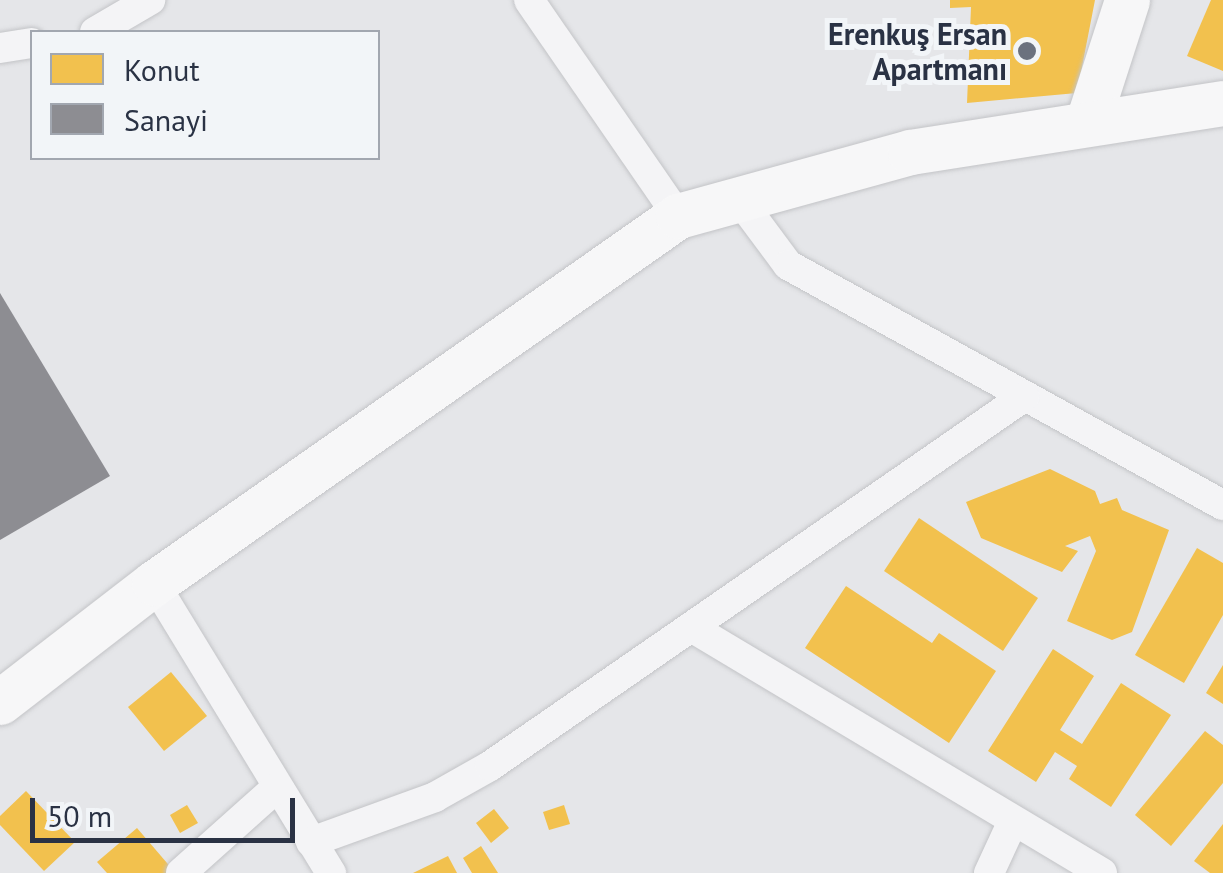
<!DOCTYPE html>
<meta charset="utf-8">
<style>
body{margin:0}
#map{position:relative;width:1223px;height:873px;overflow:hidden;background:#e5e6e9;font-family:"PT Sans",sans-serif}
div>[style]{position:absolute}
.homes>*{inset:0;background:#f2c14e}
.industry>*{inset:0;background:#8d8d92}
.roads{filter:drop-shadow(0 0 2px #c3c4c7) drop-shadow(0 0 2px #c3c4c7)}
.street>*{height:30px;margin:-15px;padding:0 15px;transform-origin:15px;border-radius:15px;background:#f4f4f6}
.secondary>*{height:45px;margin:-22.5px;padding:0 22.5px;transform-origin:22.5px;border-radius:22.5px;background:#f7f7f8}
.dots>*{width:28px;height:28px;translate:-50% -50%;box-sizing:border-box;border:5px solid #f2f5f8;border-radius:50%}
span{translate:-50% -50%;white-space:nowrap;text-align:center;line-height:1.15;-webkit-text-stroke:10px #f2f5f8;paint-order:stroke}
.poi-label{font-size:30px;color:#2a3244;font-weight:700}
.right{translate:-100% -50%;text-align:right}
.legend{position:absolute;left:30px;top:30px;width:350px;height:130px;box-sizing:border-box;background:#f2f5f8;border:2px solid #a2a7b0;margin:0;padding:12px 18px;list-style:none;font-size:30px;color:#2a3244}
.legend li{display:flex;align-items:center;gap:20px;height:50px}
.legend b{width:50px;border:2px solid #a2a7b0}
.scale{position:absolute;left:30px;top:798px;width:265px;height:45px;box-sizing:border-box;border:5px solid #2a3244;border-top:0;padding-left:12px;font-size:30px;line-height:35px;white-space:nowrap;color:#2a3244;-webkit-text-stroke:8px #f2f5f8;paint-order:stroke}
</style>
<div id="map">
<div class="homes">
<i style="clip-path:polygon(950px 0,1095px 0,1077px 93px,967px 103px,971px 7px,950px 8px)"></i>
<i style="clip-path:polygon(1211px 0,1223px 0,1223px 71px,1187px 56px)"></i>
<i style="clip-path:polygon(1050px 469px,1095px 491px,1100px 504px,1117px 498px,1122px 510px,1169px 530px,1132px 632px,1112px 640px,1067px 621px,1096px 551px,1090px 536px,1065px 546px,1078px 551px,1062px 572px,981px 538px,966px 502px)"></i>
<i style="clip-path:polygon(919px 518px,1038px 598px,1003px 651px,884px 571px)"></i>
<i style="clip-path:polygon(1197px 548px,1223px 563px,1223px 615px,1184px 683px,1135px 655px)"></i>
<i style="clip-path:polygon(846px 586px,932px 643px,939px 633px,996px 671px,949px 743px,805px 648px)"></i>
<i style="clip-path:polygon(1053px 649px,1094px 676px,1060px 730px,1082px 744px,1121px 683px,1171px 715px,1111px 807px,1069px 779px,1077px 766px,1055px 752px,1036px 782px,988px 751px)"></i>
<i style="clip-path:polygon(1223px 665px,1223px 704px,1206px 693px)"></i>
<i style="clip-path:polygon(171px 672px,207px 716px,164px 751px,128px 707px)"></i>
<i style="clip-path:polygon(1205px 731px,1223px 745px,1223px 783px,1171px 846px,1135px 815px)"></i>
<i style="clip-path:polygon(26px 791px,75px 842px,44px 871px,0 825px,0 816px)"></i>
<i style="clip-path:polygon(187px 805px,198px 823px,180px 833px,170px 815px)"></i>
<i style="clip-path:polygon(564px 805px,570px 824px,549px 830px,543px 812px)"></i>
<i style="clip-path:polygon(494px 809px,509px 828px,491px 843px,476px 823px)"></i>
<i style="clip-path:polygon(1223px 824px,1223px 873px,1210px 873px,1194px 861px)"></i>
<i style="clip-path:polygon(137px 828px,173px 870px,169px 873px,107px 873px,97px 862px)"></i>
<i style="clip-path:polygon(481px 846px,498px 873px,472px 873px,463px 858px)"></i>
<i style="clip-path:polygon(448px 856px,457px 873px,413px 873px)"></i>
</div>
<div class="industry">
<i style="clip-path:polygon(0 293px,110px 476px,0 540px)"></i>
</div>
<div class="roads">
<div class="street">
<i style="left:529px;top:0;width:262px;rotate:55.4deg"></i>
<i style="left:95px;top:32px;width:64px;rotate:-30.2deg"></i>
<i style="left:0;top:48px;width:32px;rotate:-9deg"></i>
<i style="left:739px;top:199px;width:82px;rotate:53.4deg"></i>
<i style="left:788px;top:265px;width:497px;rotate:28.9deg"></i>
<i style="left:154px;top:583px;width:340px;rotate:58.6deg"></i>
<i style="left:691px;top:627px;width:479px;rotate:30.9deg"></i>
<i style="left:311px;top:842px;width:132px;rotate:-19.9deg"></i>
<i style="left:435px;top:797px;width:63px;rotate:-29.4deg"></i>
<i style="left:490px;top:766px;width:650px;rotate:-34.67deg"></i>
<i style="left:181px;top:873px;width:127px;rotate:-41.8deg"></i>
<i style="left:989px;top:873px;width:57px;rotate:-65.2deg"></i>
</div>
<div class="secondary">
<i style="left:1088px;top:121px;width:127px;rotate:-72.1deg"></i>
<i style="left:0;top:702px;width:195px;rotate:-37.7deg"></i>
<i style="left:154px;top:583px;width:640px;rotate:-35.01deg"></i>
<i style="left:678px;top:216px;width:241px;rotate:-15.4deg"></i>
<i style="left:910px;top:152px;width:317px;rotate:-8.9deg"></i>
</div>
</div>
<div class="dots">
<i style="left:1027px;top:51px;background:#6b717e"></i>
</div>
<div class="poi-label">
<span class="right" style="left:1007px;top:51px">Erenkuş Ersan<br>Apartmanı</span>
</div>
<ul class="legend">
<li><b style="height:28px;background:#f2c14e"></b>Konut</li>
<li><b style="height:28px;background:#8d8d92"></b>Sanayi</li>
</ul>
<div class="scale">50 m</div>
</div>
